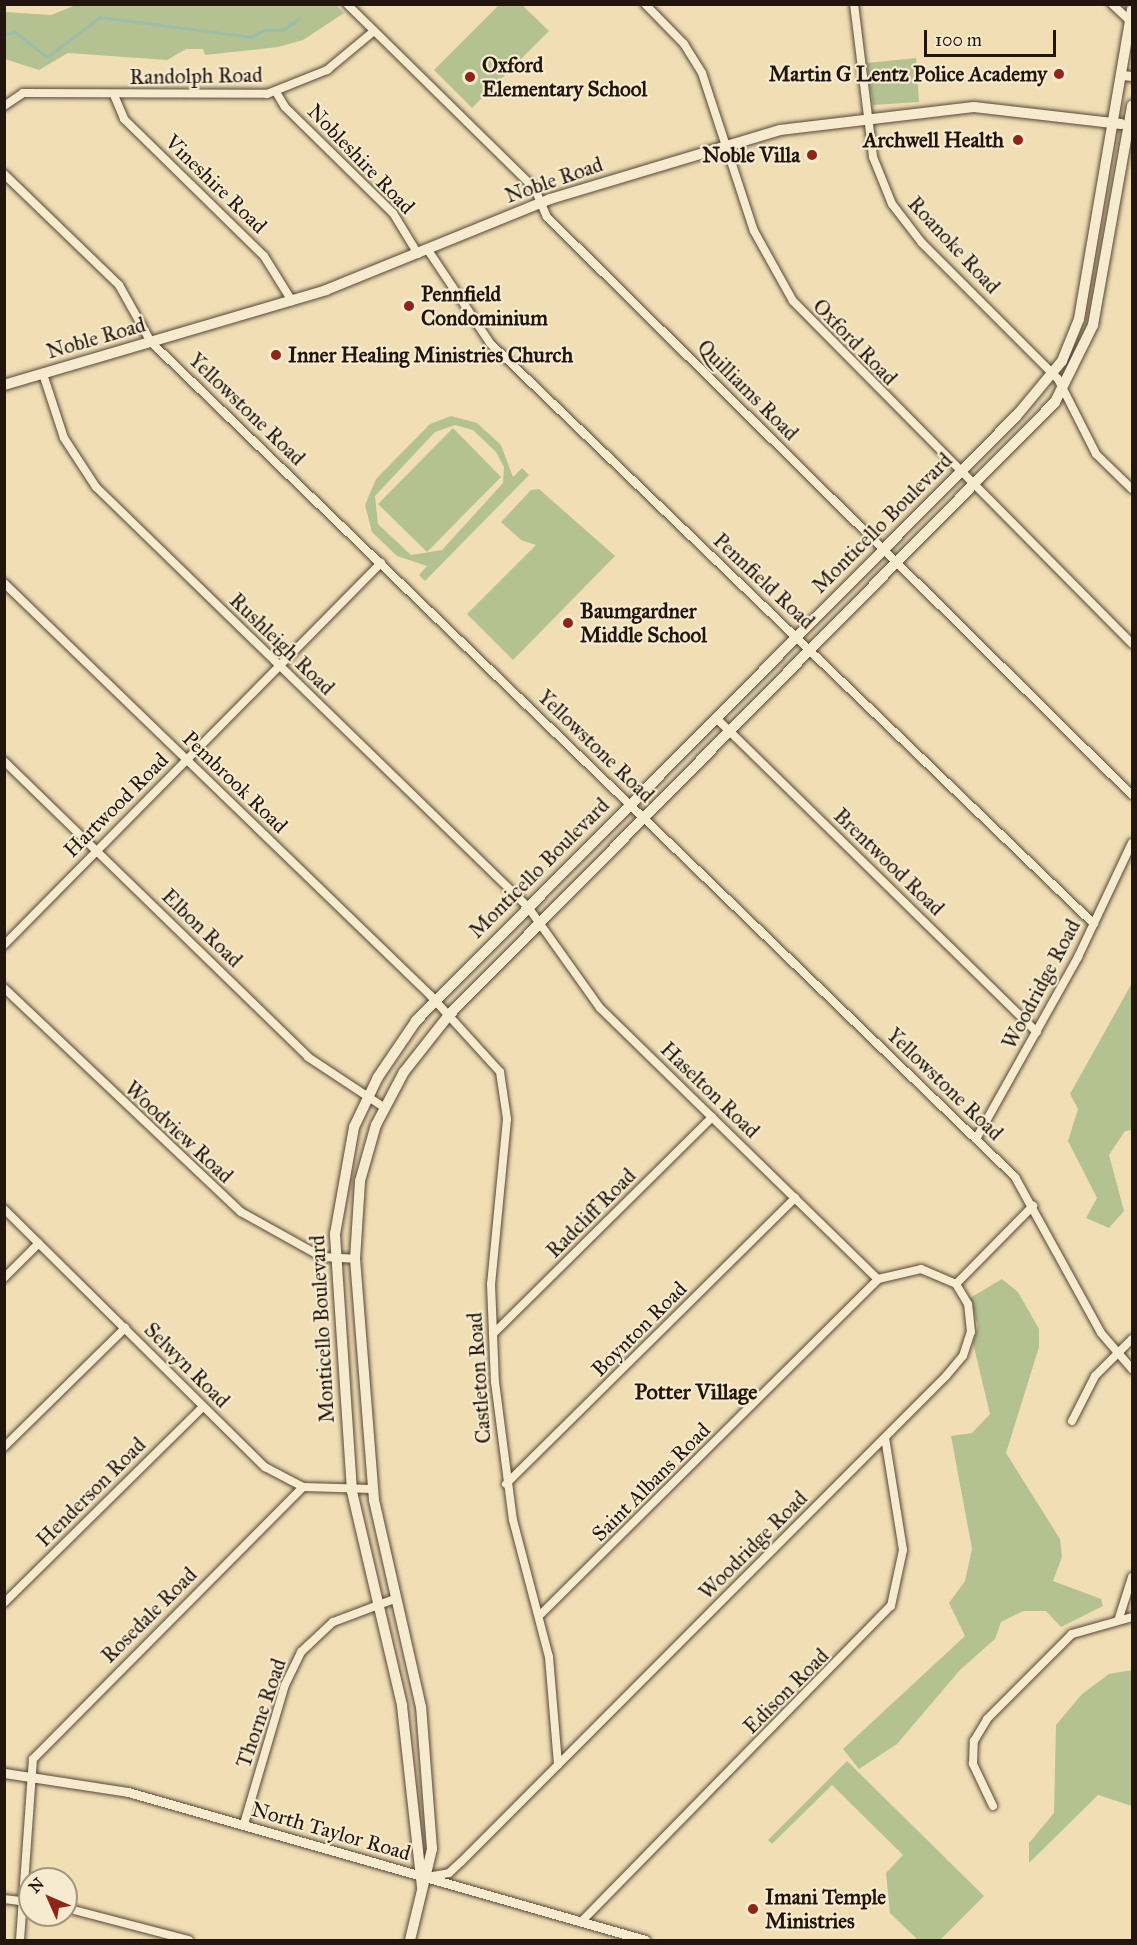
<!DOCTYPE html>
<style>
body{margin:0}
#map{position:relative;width:1137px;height:1945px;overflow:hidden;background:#f1deb5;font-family:"IM FELL Great Primer",serif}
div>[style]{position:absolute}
.green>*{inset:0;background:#b4c292}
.stream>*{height:3px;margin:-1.5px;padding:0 1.5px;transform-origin:1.5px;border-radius:1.5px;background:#9cbda8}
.roads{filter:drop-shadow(0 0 2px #554737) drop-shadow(0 0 2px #554737)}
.minor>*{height:8px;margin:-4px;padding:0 4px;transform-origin:4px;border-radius:4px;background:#f6eacf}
.tertiary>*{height:9px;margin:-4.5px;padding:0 4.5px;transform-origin:4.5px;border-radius:4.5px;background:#f6eacf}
.secondary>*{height:10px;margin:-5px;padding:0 5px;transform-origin:5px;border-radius:5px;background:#f6eacf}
.dots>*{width:16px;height:16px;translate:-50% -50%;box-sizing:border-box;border:3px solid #f6eacf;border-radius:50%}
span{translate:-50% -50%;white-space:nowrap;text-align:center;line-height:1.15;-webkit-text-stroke:4.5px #f6eacf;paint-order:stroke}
.poi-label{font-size:21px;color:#21150d;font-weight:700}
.left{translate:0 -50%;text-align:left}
.right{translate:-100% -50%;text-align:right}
.street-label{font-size:21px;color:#21150d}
.neighbourhood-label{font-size:22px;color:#21150d;font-weight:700}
.frame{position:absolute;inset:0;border:6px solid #21150d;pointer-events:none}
.north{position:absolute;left:18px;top:1867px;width:60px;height:60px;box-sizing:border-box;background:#f6eacf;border:2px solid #a19581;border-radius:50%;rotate:315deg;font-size:16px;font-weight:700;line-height:24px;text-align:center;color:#21150d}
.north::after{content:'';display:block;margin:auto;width:21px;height:27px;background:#8f2418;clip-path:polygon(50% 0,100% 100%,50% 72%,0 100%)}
.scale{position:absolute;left:924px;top:30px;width:132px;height:27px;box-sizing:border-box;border:3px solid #21150d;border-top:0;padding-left:8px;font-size:18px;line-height:21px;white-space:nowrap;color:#21150d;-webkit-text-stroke:4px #f6eacf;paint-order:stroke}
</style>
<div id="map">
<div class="green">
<i style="clip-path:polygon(76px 5px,335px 4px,344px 13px,303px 40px,278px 47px,205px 55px,203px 49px,186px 49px,167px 60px,68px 53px,39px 70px,5px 59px,5px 12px,51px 15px)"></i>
<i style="clip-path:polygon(499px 5px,522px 5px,549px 31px,472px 108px,434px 70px)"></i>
<i style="clip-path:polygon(916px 58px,919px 102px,873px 105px,867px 63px)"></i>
<i style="clip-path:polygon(evenodd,451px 416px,477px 423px,501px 445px,513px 477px,522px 468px,529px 475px,425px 581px,419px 575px,427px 566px,397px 556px,372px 532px,365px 505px,376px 479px,430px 424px,451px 416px,455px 425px,473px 430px,496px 452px,504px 467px,503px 483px,442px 550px,411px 555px,378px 524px,375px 496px,435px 432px,455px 425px)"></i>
<i style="clip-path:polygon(453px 428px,501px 477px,427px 552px,378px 504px)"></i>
<i style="clip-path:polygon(539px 489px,615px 556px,513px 660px,467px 614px,536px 545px,521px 540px,501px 522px,531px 490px)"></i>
<i style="clip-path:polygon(1132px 983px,1132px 1130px,1125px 1131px,1109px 1155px,1124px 1211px,1109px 1228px,1086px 1218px,1097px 1198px,1068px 1141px,1078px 1109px,1070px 1094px)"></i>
<i style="clip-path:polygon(1002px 1279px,1018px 1292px,1039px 1329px,1039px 1347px,1006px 1453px,1060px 1539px,1062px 1557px,1053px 1581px,1101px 1599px,1103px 1606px,1061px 1627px,1046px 1611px,1023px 1611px,1001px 1622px,995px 1639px,960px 1670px,897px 1744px,859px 1769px,843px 1749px,965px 1636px,949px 1603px,965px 1581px,972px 1549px,951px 1436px,972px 1433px,990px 1414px,973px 1343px,978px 1326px,970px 1298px)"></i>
<i style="clip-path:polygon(1132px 1670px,1132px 1806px,1098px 1795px,1029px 1863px,1029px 1843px,1054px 1813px,1056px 1725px,1082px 1694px,1109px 1674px)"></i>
<i style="clip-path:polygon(847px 1761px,984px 1896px,940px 1940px,918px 1940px,890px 1913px,886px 1873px,903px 1855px,832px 1785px,772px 1844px,768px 1840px)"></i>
</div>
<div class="stream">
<i style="left:4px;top:34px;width:11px;rotate:-10deg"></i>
<i style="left:15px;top:32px;width:41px;rotate:38deg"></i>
<i style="left:47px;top:57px;width:66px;rotate:-37deg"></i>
<i style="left:100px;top:17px;width:152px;rotate:7.5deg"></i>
<i style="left:251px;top:37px;width:14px;rotate:-30deg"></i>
<i style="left:263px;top:30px;width:20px"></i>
<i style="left:283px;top:30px;width:19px;rotate:-36deg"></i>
</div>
<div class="roads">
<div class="minor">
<i style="left:347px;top:4px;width:264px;rotate:44.5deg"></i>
<i style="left:535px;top:189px;width:30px;rotate:67deg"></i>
<i style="left:547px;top:217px;width:822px;rotate:44.66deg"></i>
<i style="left:645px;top:4px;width:56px;rotate:45.7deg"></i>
<i style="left:684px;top:44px;width:34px;rotate:58deg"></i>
<i style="left:702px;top:73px;width:166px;rotate:71.8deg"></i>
<i style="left:754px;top:231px;width:80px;rotate:60.9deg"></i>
<i style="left:793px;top:301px;width:482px;rotate:45.3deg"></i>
<i style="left:854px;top:4px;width:154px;rotate:82.9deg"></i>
<i style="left:873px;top:157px;width:51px;rotate:68deg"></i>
<i style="left:892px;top:204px;width:49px;rotate:52.4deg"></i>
<i style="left:922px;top:243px;width:192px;rotate:45deg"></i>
<i style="left:1058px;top:379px;width:84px;rotate:63.1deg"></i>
<i style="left:1096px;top:454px;width:50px;rotate:44.2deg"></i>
<i style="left:1112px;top:4px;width:26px;rotate:43deg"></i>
<i style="left:276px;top:92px;width:17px;rotate:59deg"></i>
<i style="left:285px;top:107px;width:151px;rotate:44.5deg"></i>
<i style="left:393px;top:213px;width:48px;rotate:58.6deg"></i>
<i style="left:114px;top:95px;width:26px;rotate:67deg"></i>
<i style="left:124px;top:119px;width:196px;rotate:44.4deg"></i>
<i style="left:264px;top:256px;width:53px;rotate:58.1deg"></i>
<i style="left:4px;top:106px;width:23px;rotate:-34deg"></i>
<i style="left:23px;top:93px;width:244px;rotate:0.2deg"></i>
<i style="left:267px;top:94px;width:65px;rotate:-21.8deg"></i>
<i style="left:327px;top:70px;width:61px;rotate:-39.7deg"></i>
<i style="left:4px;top:174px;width:160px;rotate:44deg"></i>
<i style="left:119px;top:285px;width:65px;rotate:60.7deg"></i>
<i style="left:151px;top:342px;width:1202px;rotate:44.02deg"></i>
<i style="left:1015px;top:1177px;width:178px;rotate:61.1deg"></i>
<i style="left:1101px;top:1333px;width:48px;rotate:49.3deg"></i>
<i style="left:428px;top:250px;width:112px;rotate:56.3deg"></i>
<i style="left:490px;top:343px;width:838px;rotate:43.89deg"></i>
<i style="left:43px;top:374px;width:67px;rotate:71.8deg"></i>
<i style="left:64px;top:438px;width:59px;rotate:56.9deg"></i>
<i style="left:96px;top:487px;width:603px;rotate:44.19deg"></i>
<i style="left:528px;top:907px;width:124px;rotate:54.5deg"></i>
<i style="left:600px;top:1008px;width:388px;rotate:44.3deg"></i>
<i style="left:4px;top:583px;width:593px;rotate:44.04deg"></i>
<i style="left:430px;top:995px;width:104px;rotate:47.7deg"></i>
<i style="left:500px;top:1072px;width:48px;rotate:81.5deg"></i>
<i style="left:507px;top:1119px;width:166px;rotate:95.5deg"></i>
<i style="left:491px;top:1284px;width:98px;rotate:87.7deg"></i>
<i style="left:495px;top:1382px;width:139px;rotate:82.6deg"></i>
<i style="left:513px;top:1520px;width:142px;rotate:75.3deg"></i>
<i style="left:549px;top:1657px;width:108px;rotate:85.2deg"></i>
<i style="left:716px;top:718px;width:449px;rotate:44.4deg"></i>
<i style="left:4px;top:761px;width:424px;rotate:44.2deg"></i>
<i style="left:308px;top:1057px;width:92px;rotate:33.5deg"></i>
<i style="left:4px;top:945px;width:537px;rotate:-45.38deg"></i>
<i style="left:4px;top:988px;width:326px;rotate:43.4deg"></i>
<i style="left:241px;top:1212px;width:93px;rotate:29.1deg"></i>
<i style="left:322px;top:1257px;width:33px;rotate:3deg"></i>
<i style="left:976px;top:1139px;width:209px;rotate:-60.7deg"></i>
<i style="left:1078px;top:957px;width:126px;rotate:-64.7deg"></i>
<i style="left:4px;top:1209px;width:367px;rotate:44.7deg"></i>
<i style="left:265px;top:1467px;width:43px;rotate:27.8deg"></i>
<i style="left:303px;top:1487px;width:69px;rotate:1.7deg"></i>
<i style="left:4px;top:1278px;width:49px;rotate:-45deg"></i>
<i style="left:494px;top:1333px;width:307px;rotate:-44.7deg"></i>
<i style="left:1072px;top:1421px;width:51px;rotate:-62.9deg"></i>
<i style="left:1095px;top:1376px;width:52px;rotate:-45deg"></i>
<i style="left:4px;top:1447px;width:170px;rotate:-44.5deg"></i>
<i style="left:506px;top:1484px;width:407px;rotate:-44.7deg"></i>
<i style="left:4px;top:1603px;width:279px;rotate:-44.6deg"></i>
<i style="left:541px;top:1614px;width:475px;rotate:-44.8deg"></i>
<i style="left:878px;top:1279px;width:44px;rotate:-13.1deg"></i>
<i style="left:921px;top:1269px;width:38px;rotate:23deg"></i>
<i style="left:1119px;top:1618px;width:43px;rotate:-72.4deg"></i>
<i style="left:993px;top:1806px;width:47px;rotate:-115.5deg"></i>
<i style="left:973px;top:1764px;width:23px;rotate:-88deg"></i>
<i style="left:974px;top:1741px;width:26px;rotate:-59deg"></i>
<i style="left:987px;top:1719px;width:120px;rotate:-45deg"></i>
<i style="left:1072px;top:1634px;width:62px;rotate:-15.8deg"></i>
<i style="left:244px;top:1824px;width:145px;rotate:-73.6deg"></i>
<i style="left:285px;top:1685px;width:37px;rotate:-64deg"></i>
<i style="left:301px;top:1652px;width:44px;rotate:-43.2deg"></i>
<i style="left:333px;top:1622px;width:68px;rotate:-20.6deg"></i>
<i style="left:427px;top:1877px;width:22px;rotate:-10deg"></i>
<i style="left:449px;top:1873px;width:16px;rotate:-43deg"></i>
<i style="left:461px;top:1862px;width:687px;rotate:-45.06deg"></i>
<i style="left:946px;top:1376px;width:26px;rotate:-50deg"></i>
<i style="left:963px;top:1356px;width:25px;rotate:-72deg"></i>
<i style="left:971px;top:1332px;width:28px;rotate:-96deg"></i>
<i style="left:968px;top:1304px;width:23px;rotate:-121deg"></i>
<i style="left:956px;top:1284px;width:110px;rotate:-45.4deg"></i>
<i style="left:4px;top:1899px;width:26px;rotate:7deg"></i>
<i style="left:66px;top:1908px;width:127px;rotate:14.6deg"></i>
<i style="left:582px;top:1921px;width:441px;rotate:-45.6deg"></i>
<i style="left:891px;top:1606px;width:57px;rotate:-77.9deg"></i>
<i style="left:903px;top:1550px;width:113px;rotate:-99.1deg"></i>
<i style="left:20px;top:1940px;width:181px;rotate:-85.9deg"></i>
<i style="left:33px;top:1759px;width:383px;rotate:-45.2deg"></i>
</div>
<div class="tertiary">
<i style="left:1122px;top:75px;width:10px;rotate:6deg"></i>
<i style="left:4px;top:1773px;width:125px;rotate:8.7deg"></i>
<i style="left:128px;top:1792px;width:538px;rotate:15.97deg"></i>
</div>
<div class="secondary">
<i style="left:4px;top:385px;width:336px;rotate:-16.4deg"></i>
<i style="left:326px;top:290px;width:242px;rotate:-22.1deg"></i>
<i style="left:550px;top:199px;width:240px;rotate:-16.7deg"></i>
<i style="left:780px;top:130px;width:195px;rotate:-6.8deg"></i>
<i style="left:974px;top:107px;width:148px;rotate:6.6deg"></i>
<i style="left:422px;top:1887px;width:183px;rotate:-96.3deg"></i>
<i style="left:402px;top:1705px;width:220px;rotate:-103.2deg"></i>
<i style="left:352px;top:1491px;width:258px;rotate:-93.8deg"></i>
<i style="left:335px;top:1234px;width:109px;rotate:-79.9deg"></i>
<i style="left:354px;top:1127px;width:55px;rotate:-64.4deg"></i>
<i style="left:378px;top:1077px;width:68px;rotate:-55.8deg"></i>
<i style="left:416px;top:1021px;width:855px;rotate:-45.24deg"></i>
<i style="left:1018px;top:414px;width:69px;rotate:-50.3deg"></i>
<i style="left:1062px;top:361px;width:45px;rotate:-68deg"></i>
<i style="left:1079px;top:319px;width:314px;rotate:-80.3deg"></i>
<i style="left:410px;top:1940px;width:94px;rotate:-76.4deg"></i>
<i style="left:432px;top:1849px;width:142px;rotate:-94.4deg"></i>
<i style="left:421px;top:1707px;width:212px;rotate:-102.8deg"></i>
<i style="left:374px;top:1500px;width:242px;rotate:-94.5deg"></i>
<i style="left:355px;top:1259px;width:78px;rotate:-86.3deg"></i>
<i style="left:360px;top:1181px;width:58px;rotate:-74.1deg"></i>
<i style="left:376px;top:1125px;width:60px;rotate:-62.2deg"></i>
<i style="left:404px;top:1072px;width:73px;rotate:-51.7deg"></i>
<i style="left:449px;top:1015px;width:862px;rotate:-45.33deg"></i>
<i style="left:1055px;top:402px;width:86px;rotate:-63.7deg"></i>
<i style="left:1093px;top:325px;width:223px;rotate:-79.9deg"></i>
</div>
</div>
<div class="dots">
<i style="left:1059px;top:74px;background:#8f2418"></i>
<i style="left:470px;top:77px;background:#8f2418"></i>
<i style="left:1018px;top:140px;background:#8f2418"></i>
<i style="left:812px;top:155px;background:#8f2418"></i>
<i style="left:409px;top:306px;background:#8f2418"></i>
<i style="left:276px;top:355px;background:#8f2418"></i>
<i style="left:568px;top:623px;background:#8f2418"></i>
<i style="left:753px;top:1909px;background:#8f2418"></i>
</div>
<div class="poi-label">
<span class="left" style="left:482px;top:77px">Oxford<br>Elementary School</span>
<span class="right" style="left:1047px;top:74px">Martin G Lentz Police Academy</span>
<span class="right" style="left:1004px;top:140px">Archwell Health</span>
<span class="right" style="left:800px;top:155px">Noble Villa</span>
<span class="left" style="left:421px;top:306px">Pennfield<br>Condominium</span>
<span class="left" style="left:288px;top:355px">Inner Healing Ministries Church</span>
<span class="left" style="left:580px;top:623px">Baumgardner<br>Middle School</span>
<span class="left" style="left:765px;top:1909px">Imani Temple<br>Ministries</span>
</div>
<div class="street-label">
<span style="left:196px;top:76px;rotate:-1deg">Randolph Road</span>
<span style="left:361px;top:159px;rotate:46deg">Nobleshire Road</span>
<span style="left:554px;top:180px;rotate:-19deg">Noble Road</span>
<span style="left:216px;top:184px;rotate:44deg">Vineshire Road</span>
<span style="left:954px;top:245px;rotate:47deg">Roanoke Road</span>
<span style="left:96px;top:338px;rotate:-16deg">Noble Road</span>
<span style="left:855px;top:342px;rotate:46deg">Oxford Road</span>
<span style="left:748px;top:390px;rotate:45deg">Quilliams Road</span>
<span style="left:247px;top:409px;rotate:44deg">Yellowstone Road</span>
<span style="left:882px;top:523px;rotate:-45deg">Monticello Boulevard</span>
<span style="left:764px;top:581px;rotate:43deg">Pennfield Road</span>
<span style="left:282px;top:644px;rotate:44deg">Rushleigh Road</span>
<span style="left:596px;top:746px;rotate:44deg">Yellowstone Road</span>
<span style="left:235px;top:782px;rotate:44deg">Pembrook Road</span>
<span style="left:116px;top:805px;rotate:-45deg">Hartwood Road</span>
<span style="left:889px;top:862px;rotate:44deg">Brentwood Road</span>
<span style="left:539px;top:868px;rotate:-45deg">Monticello Boulevard</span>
<span style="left:202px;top:928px;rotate:44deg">Elbon Road</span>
<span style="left:1041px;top:984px;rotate:-62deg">Woodridge Road</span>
<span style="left:945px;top:1084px;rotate:44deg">Yellowstone Road</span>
<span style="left:710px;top:1090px;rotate:44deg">Haselton Road</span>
<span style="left:179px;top:1132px;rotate:43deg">Woodview Road</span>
<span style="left:591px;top:1213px;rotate:-45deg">Radcliff Road</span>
<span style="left:322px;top:1329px;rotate:-93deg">Monticello Boulevard</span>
<span style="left:639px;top:1329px;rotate:-45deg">Boynton Road</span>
<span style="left:187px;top:1365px;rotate:45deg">Selwyn Road</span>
<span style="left:479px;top:1378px;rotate:-94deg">Castleton Road</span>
<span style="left:651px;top:1482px;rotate:-45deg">Saint Albans Road</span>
<span style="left:91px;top:1492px;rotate:-45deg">Henderson Road</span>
<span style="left:753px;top:1545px;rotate:-45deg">Woodridge Road</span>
<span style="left:149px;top:1615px;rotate:-45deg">Rosedale Road</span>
<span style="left:786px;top:1691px;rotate:-45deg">Edison Road</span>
<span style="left:261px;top:1713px;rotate:-71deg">Thorne Road</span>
<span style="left:331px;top:1831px;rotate:16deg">North Taylor Road</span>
</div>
<div class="neighbourhood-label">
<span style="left:696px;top:1392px">Potter Village</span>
</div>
<div class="frame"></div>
<div class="north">N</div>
<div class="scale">100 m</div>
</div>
